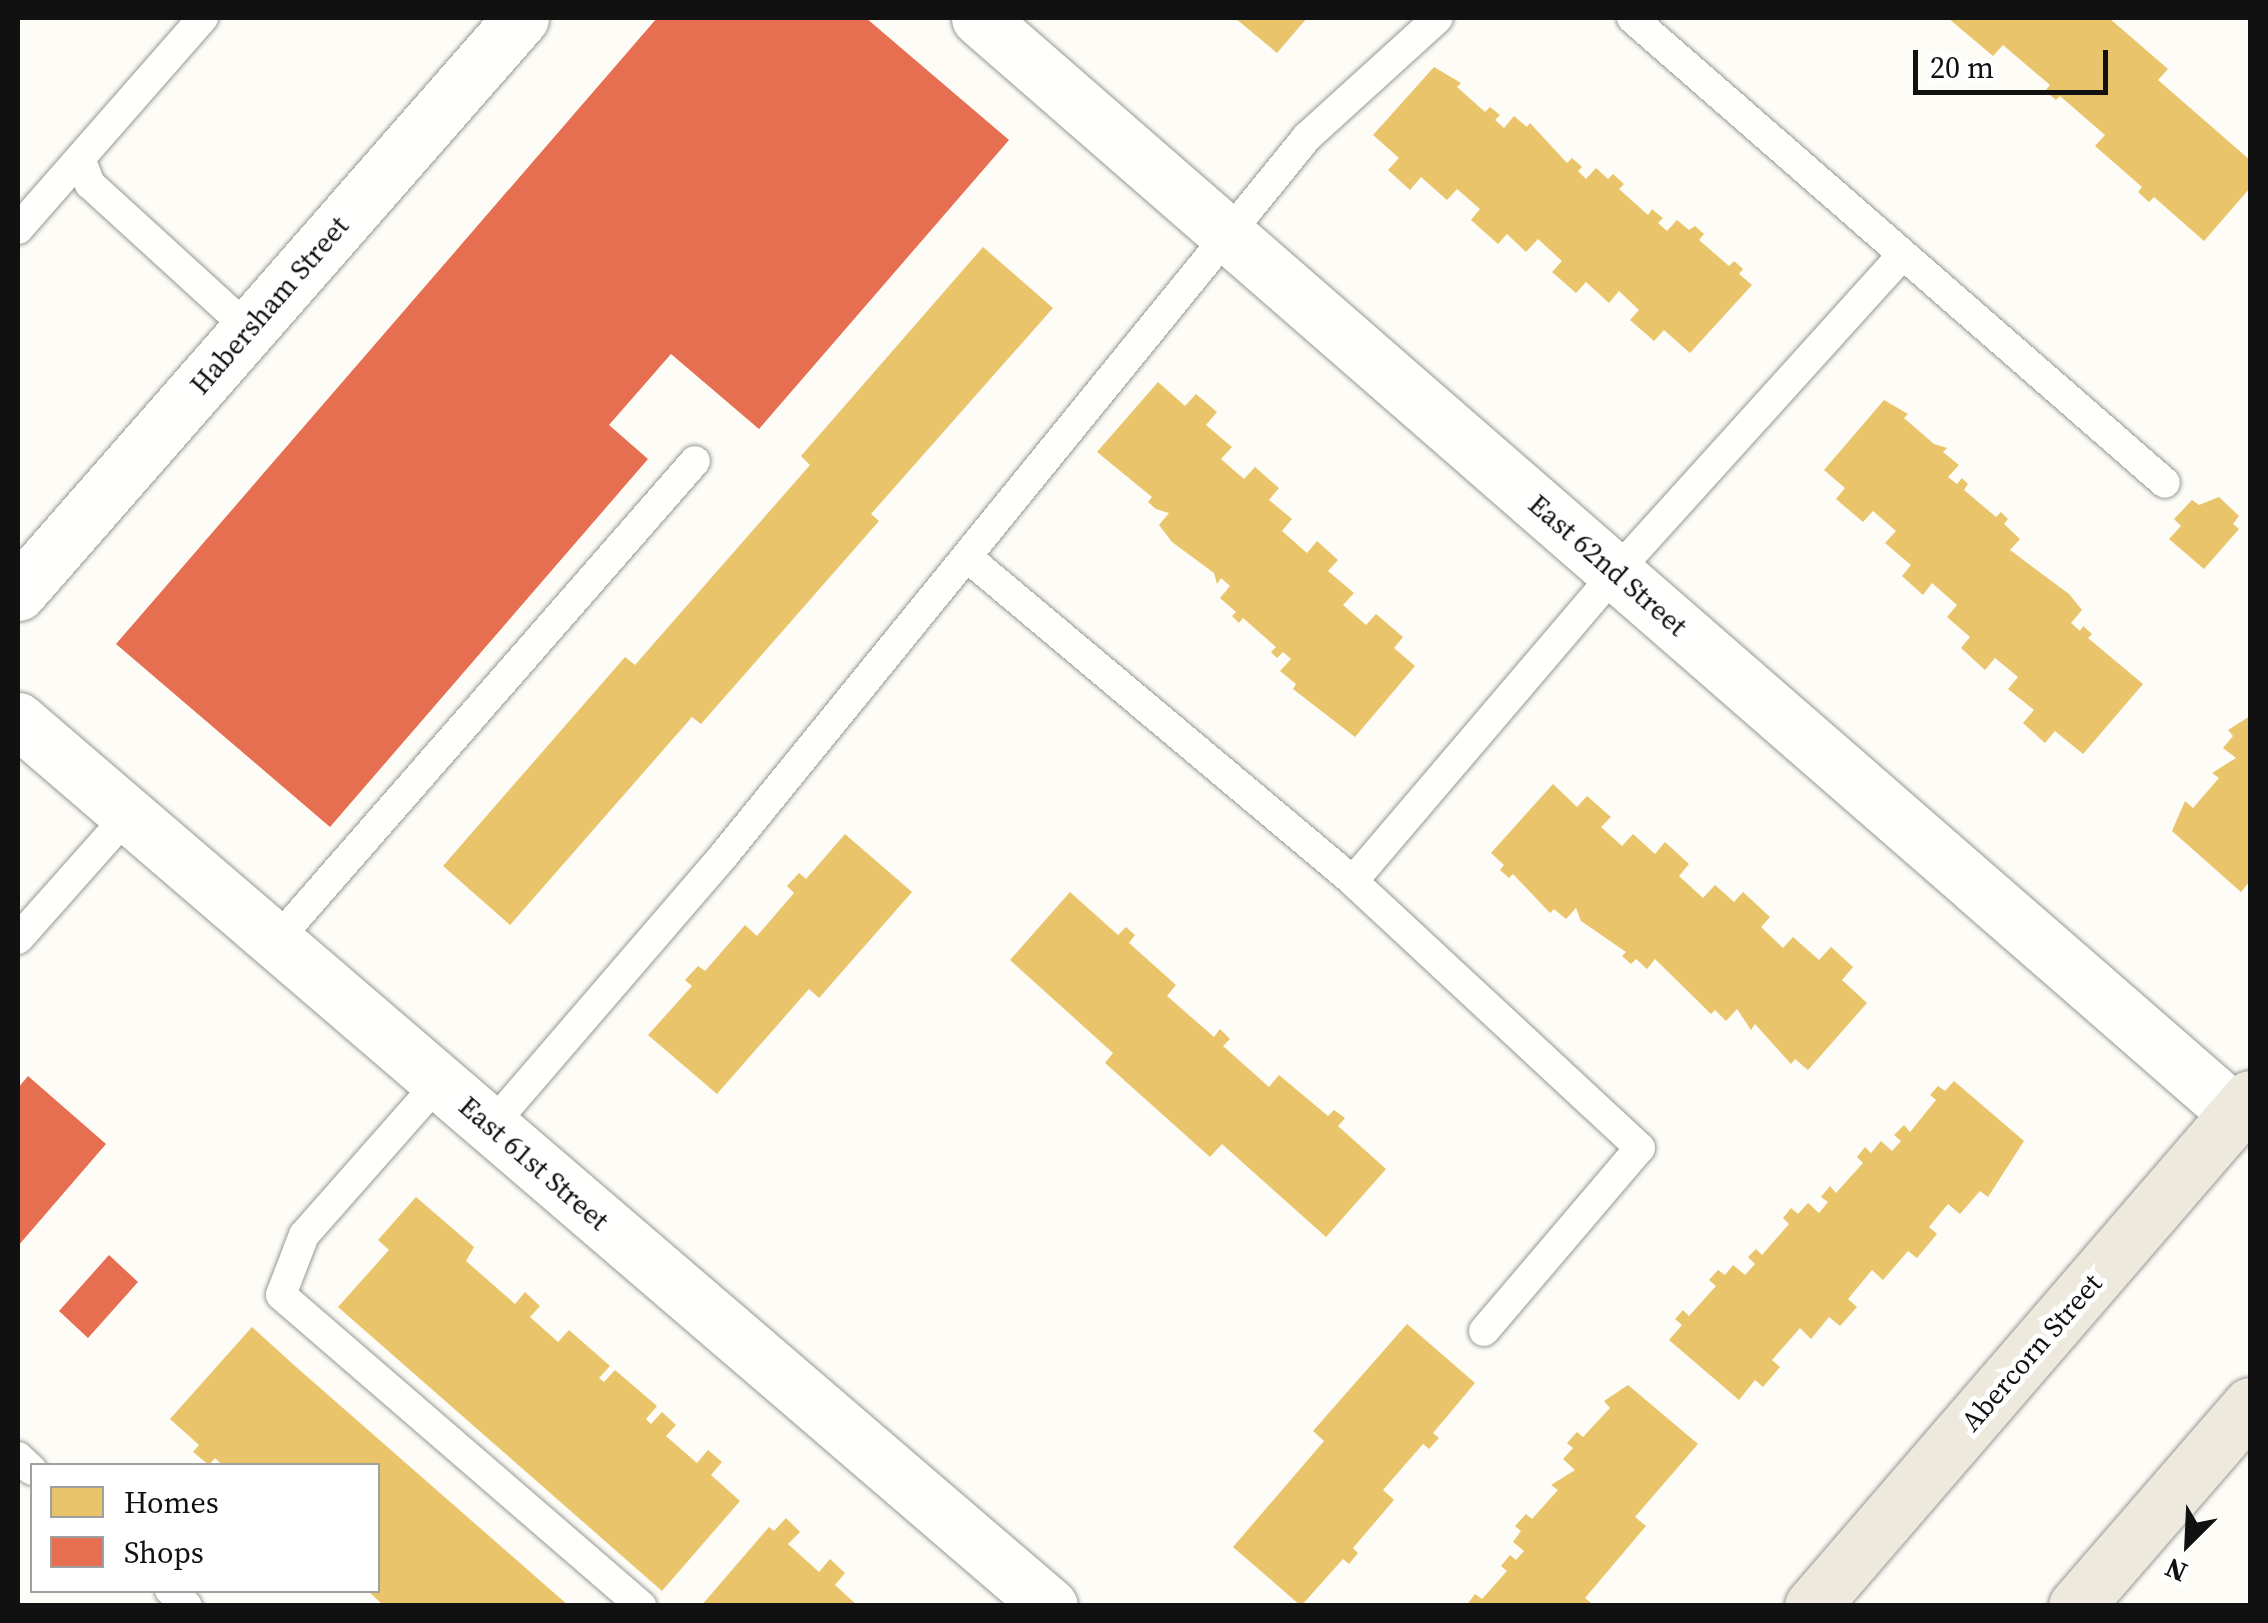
<!DOCTYPE html>
<style>
body{margin:0}
#map{position:relative;width:2268px;height:1623px;overflow:hidden;background:#fdfcf7;font-family:"Source Serif 4",serif}
div>[style]{position:absolute}
.homes>*{inset:0;background:#e9c46a}
.shops>*{inset:0;background:#e76f51}
.roads{filter:drop-shadow(0 0 2px #979795) drop-shadow(0 0 2px #979795)}
.service>*{height:30px;margin:-15px;padding:0 15px;transform-origin:15px;border-radius:15px;background:#fffffe}
.minor>*{height:55px;margin:-27.5px;padding:0 27.5px;transform-origin:27.5px;border-radius:27.5px;background:#fffffe}
.tertiary>*{height:55px;margin:-27.5px;padding:0 27.5px;transform-origin:27.5px;border-radius:27.5px;background:#fffffe}
.primary>*{height:55px;margin:-27.5px;padding:0 27.5px;transform-origin:27.5px;border-radius:27.5px;background:#ede9dc}
span{translate:-50% -50%;white-space:nowrap;text-align:center;line-height:1.15;-webkit-text-stroke:10px #fff;paint-order:stroke}
.street-label{font-size:28px;color:#111}
.frame{position:absolute;inset:0;border:20px solid #111;pointer-events:none}
.legend{position:absolute;left:30px;top:1463px;width:350px;height:130px;box-sizing:border-box;background:#fff;border:2px solid #a0a0a0;margin:0;padding:12px 18px;list-style:none;font-size:30px;color:#111}
.legend li{display:flex;align-items:center;gap:20px;height:50px}
.legend b{width:50px;border:2px solid #a0a0a0}
.north{position:absolute;left:2138px;top:1493px;width:100px;height:100px;-webkit-text-stroke:8px #fff;paint-order:stroke;rotate:204deg;font-size:28px;font-weight:700;line-height:40px;text-align:center;color:#111}
.north::after{content:'';display:block;margin:auto;width:35px;height:45px;background:#111;clip-path:polygon(50% 0,100% 100%,50% 72%,0 100%)}
.scale{position:absolute;left:1913px;top:50px;width:195px;height:45px;box-sizing:border-box;border:5px solid #111;border-top:0;padding-left:12px;font-size:30px;line-height:35px;white-space:nowrap;color:#111;-webkit-text-stroke:8px #fff;paint-order:stroke}
</style>
<div id="map">
<div class="homes">
<i style="clip-path:polygon(1235px 18px,1307px 18px,1277px 53px)"></i>
<i style="clip-path:polygon(1948px 18px,2109px 18px,2168px 69px,2158px 80px,2250px 160px,2250px 188px,2204px 241px,2154px 197px,2149px 202px,2138px 192px,2142px 187px,2095px 146px,2105px 135px,2060px 96px,2056px 100px,2045px 91px,2050px 85px,2003px 45px,1993px 56px)"></i>
<i style="clip-path:polygon(1434px 67px,1461px 83px,1457px 87px,1485px 112px,1490px 107px,1500px 115px,1495px 120px,1504px 128px,1514px 116px,1527px 127px,1530px 123px,1567px 163px,1572px 158px,1582px 167px,1578px 171px,1586px 179px,1596px 168px,1608px 179px,1613px 174px,1624px 184px,1619px 189px,1648px 215px,1652px 209px,1663px 218px,1658px 223px,1667px 231px,1677px 220px,1689px 230px,1695px 226px,1704px 234px,1699px 240px,1729px 266px,1734px 261px,1743px 269px,1739px 274px,1752px 285px,1690px 353px,1664px 330px,1654px 341px,1630px 320px,1639px 310px,1619px 291px,1609px 303px,1586px 282px,1576px 293px,1552px 272px,1562px 261px,1538px 239px,1526px 252px,1507px 234px,1498px 244px,1471px 220px,1480px 209px,1457px 189px,1447px 200px,1421px 177px,1410px 190px,1388px 170px,1399px 158px,1373px 135px)"></i>
<i style="clip-path:polygon(983px 247px,1053px 308px,871px 514px,879px 521px,701px 724px,692px 717px,510px 925px,443px 866px,625px 657px,635px 665px,810px 465px,801px 456px)"></i>
<i style="clip-path:polygon(1158px 382px,1185px 406px,1196px 394px,1217px 412px,1206px 425px,1232px 447px,1221px 459px,1244px 479px,1255px 467px,1279px 488px,1269px 500px,1292px 519px,1282px 531px,1307px 553px,1317px 541px,1338px 560px,1328px 571px,1354px 593px,1343px 605px,1366px 625px,1376px 614px,1403px 637px,1394px 648px,1415px 666px,1355px 737px,1293px 689px,1296px 684px,1280px 671px,1291px 659px,1283px 652px,1277px 658px,1271px 652px,1276px 647px,1243px 618px,1239px 623px,1232px 616px,1236px 612px,1220px 598px,1230px 586px,1221px 578px,1217px 584px,1214px 573px,1172px 542px,1159px 525px,1169px 513px,1156px 509px,1148px 502px,1152px 497px,1097px 452px)"></i>
<i style="clip-path:polygon(1884px 400px,1908px 414px,1904px 418px,1934px 444px,1947px 448px,1943px 452px,1959px 465px,1948px 477px,1957px 484px,1962px 478px,1968px 484px,1964px 490px,1996px 517px,2001px 512px,2008px 519px,2004px 524px,2020px 539px,2010px 550px,2069px 594px,2082px 610px,2071px 623px,2080px 631px,2083px 626px,2092px 634px,2088px 638px,2143px 684px,2083px 754px,2055px 731px,2045px 743px,2023px 723px,2034px 710px,2008px 689px,2018px 677px,1995px 658px,1985px 670px,1961px 648px,1970px 637px,1947px 617px,1957px 605px,1932px 583px,1923px 595px,1902px 576px,1911px 565px,1885px 543px,1896px 531px,1873px 511px,1863px 522px,1836px 499px,1845px 488px,1824px 470px)"></i>
<i style="clip-path:polygon(2219px 497px,2239px 516px,2233px 524px,2239px 529px,2204px 569px,2169px 539px,2181px 526px,2174px 519px,2192px 500px,2199px 505px)"></i>
<i style="clip-path:polygon(2250px 716px,2250px 881px,2241px 892px,2172px 831px,2185px 801px,2193px 808px,2219px 778px,2212px 773px,2236px 758px,2223px 748px,2233px 736px,2228px 730px)"></i>
<i style="clip-path:polygon(1553px 784px,1577px 807px,1587px 796px,1611px 817px,1601px 827px,1622px 846px,1633px 834px,1655px 854px,1665px 842px,1689px 864px,1679px 876px,1703px 898px,1715px 885px,1734px 902px,1743px 892px,1770px 917px,1761px 927px,1783px 948px,1793px 937px,1819px 960px,1831px 947px,1853px 967px,1842px 980px,1867px 1003px,1808px 1070px,1795px 1059px,1791px 1064px,1755px 1024px,1751px 1030px,1737px 1009px,1726px 1021px,1715px 1010px,1711px 1014px,1655px 959px,1647px 969px,1636px 959px,1631px 964px,1622px 956px,1626px 952px,1581px 921px,1576px 908px,1566px 919px,1554px 909px,1550px 913px,1513px 874px,1509px 878px,1500px 870px,1504px 865px,1491px 853px)"></i>
<i style="clip-path:polygon(845px 834px,912px 892px,819px 998px,809px 989px,717px 1094px,648px 1035px,692px 986px,685px 980px,698px 966px,705px 971px,745px 925px,757px 936px,794px 893px,787px 886px,799px 873px,806px 879px)"></i>
<i style="clip-path:polygon(1070px 892px,1118px 935px,1126px 927px,1135px 935px,1129px 943px,1176px 985px,1167px 996px,1214px 1037px,1220px 1029px,1230px 1039px,1223px 1046px,1269px 1087px,1279px 1075px,1328px 1116px,1334px 1110px,1345px 1118px,1338px 1126px,1386px 1169px,1326px 1237px,1222px 1144px,1210px 1157px,1105px 1063px,1113px 1053px,1010px 960px)"></i>
<i style="clip-path:polygon(1954px 1081px,2024px 1141px,1988px 1197px,1980px 1191px,1960px 1214px,1948px 1204px,1929px 1227px,1937px 1234px,1917px 1258px,1908px 1251px,1883px 1280px,1872px 1270px,1848px 1299px,1857px 1307px,1840px 1326px,1829px 1317px,1811px 1339px,1800px 1328px,1772px 1360px,1780px 1367px,1763px 1387px,1755px 1380px,1739px 1400px,1669px 1340px,1682px 1325px,1675px 1319px,1683px 1310px,1689px 1316px,1716px 1286px,1709px 1280px,1718px 1270px,1725px 1275px,1733px 1265px,1745px 1275px,1755px 1264px,1748px 1257px,1756px 1249px,1762px 1255px,1789px 1224px,1783px 1218px,1791px 1208px,1798px 1214px,1808px 1203px,1819px 1213px,1828px 1202px,1821px 1197px,1830px 1186px,1836px 1193px,1863px 1163px,1857px 1157px,1865px 1147px,1871px 1153px,1881px 1141px,1892px 1151px,1901px 1141px,1894px 1135px,1904px 1125px,1910px 1132px,1936px 1100px,1930px 1095px,1938px 1086px,1945px 1091px)"></i>
<i style="clip-path:polygon(416px 1197px,474px 1247px,466px 1261px,515px 1304px,525px 1292px,540px 1306px,530px 1317px,558px 1342px,569px 1330px,610px 1366px,599px 1378px,604px 1382px,615px 1370px,657px 1406px,646px 1419px,651px 1424px,662px 1412px,676px 1425px,666px 1436px,697px 1463px,708px 1450px,722px 1462px,711px 1475px,740px 1501px,662px 1591px,338px 1307px,389px 1250px,378px 1240px)"></i>
<i style="clip-path:polygon(1407px 1324px,1475px 1383px,1433px 1433px,1439px 1438px,1429px 1449px,1423px 1444px,1383px 1490px,1394px 1500px,1353px 1548px,1358px 1553px,1349px 1564px,1343px 1559px,1301px 1606px,1233px 1547px,1324px 1441px,1313px 1431px)"></i>
<i style="clip-path:polygon(252px 1327px,295px 1366px,569px 1606px,384px 1606px,367px 1590px,378px 1590px,378px 1466px,223px 1466px,215px 1458px,209px 1465px,193px 1452px,199px 1445px,170px 1419px)"></i>
<i style="clip-path:polygon(1628px 1385px,1698px 1444px,1635px 1517px,1646px 1526px,1585px 1598px,1595px 1606px,1466px 1606px,1475px 1594px,1482px 1599px,1507px 1571px,1501px 1566px,1510px 1555px,1516px 1560px,1524px 1551px,1513px 1542px,1521px 1531px,1515px 1526px,1526px 1514px,1532px 1519px,1558px 1490px,1551px 1485px,1575px 1470px,1563px 1459px,1573px 1448px,1567px 1443px,1577px 1432px,1583px 1437px,1610px 1408px,1604px 1401px)"></i>
<i style="clip-path:polygon(786px 1518px,800px 1532px,788px 1544px,819px 1572px,830px 1559px,845px 1573px,835px 1585px,858px 1606px,701px 1606px,769px 1527px,774px 1531px)"></i>
</div>
<div class="shops">
<i style="clip-path:polygon(657px 18px,866px 18px,1009px 140px,759px 429px,671px 354px,609px 425px,648px 459px,330px 827px,116px 644px)"></i>
<i style="clip-path:polygon(28px 1076px,106px 1144px,18px 1246px,18px 1088px)"></i>
<i style="clip-path:polygon(109px 1255px,138px 1282px,88px 1338px,59px 1311px)"></i>
</div>
<div class="roads">
<div class="service">
<i style="left:1632px;top:18px;width:707px;rotate:41.1deg"></i>
<i style="left:81px;top:161px;width:25px;rotate:69deg"></i>
<i style="left:90px;top:184px;width:215px;rotate:42.4deg"></i>
<i style="left:18px;top:229px;width:281px;rotate:-48.8deg"></i>
<i style="left:967px;top:557px;width:504px;rotate:40.01deg"></i>
<i style="left:18px;top:939px;width:166px;rotate:-48.4deg"></i>
<i style="left:276px;top:941px;width:637px;rotate:-48.88deg"></i>
<i style="left:439px;top:1082px;width:204px;rotate:131.4deg"></i>
<i style="left:304px;top:1235px;width:64px;rotate:111deg"></i>
<i style="left:281px;top:1295px;width:476px;rotate:40.8deg"></i>
<i style="left:491px;top:1126px;width:357px;rotate:-49.3deg"></i>
<i style="left:724px;top:855px;width:925px;rotate:-50.92deg"></i>
<i style="left:1307px;top:137px;width:177px;rotate:-42.3deg"></i>
<i style="left:1484px;top:1331px;width:240px;rotate:-49.6deg"></i>
<i style="left:1640px;top:1148px;width:392px;rotate:-137.1deg"></i>
<i style="left:1353px;top:881px;width:406px;rotate:-49.6deg"></i>
<i style="left:1616px;top:572px;width:425px;rotate:-47.9deg"></i>
<i style="left:18px;top:1457px;width:19px;rotate:43deg"></i>
<i style="left:170px;top:1590px;width:23px;rotate:43deg"></i>
</div>
<div class="minor">
<i style="left:979px;top:18px;width:1668px;rotate:41.06deg"></i>
<i style="left:18px;top:720px;width:1360px;rotate:40.65deg"></i>
</div>
<div class="tertiary">
<i style="left:18px;top:593px;width:764px;rotate:-48.82deg"></i>
</div>
<div class="primary">
<i style="left:1812px;top:1606px;width:671px;rotate:-49.23deg"></i>
<i style="left:2076px;top:1606px;width:266px;rotate:-49.1deg"></i>
</div>
</div>
<div class="street-label">
<span style="left:269px;top:305px;rotate:-49deg">Habersham Street</span>
<span style="left:1608px;top:565px;rotate:41deg">East 62nd Street</span>
<span style="left:534px;top:1163px;rotate:41deg">East 61st Street</span>
<span style="left:2031px;top:1352px;rotate:-49deg">Abercorn Street</span>
</div>
<div class="frame"></div>
<ul class="legend">
<li><b style="height:28px;background:#e9c46a"></b>Homes</li>
<li><b style="height:28px;background:#e76f51"></b>Shops</li>
</ul>
<div class="north">N</div>
<div class="scale">20 m</div>
</div>
